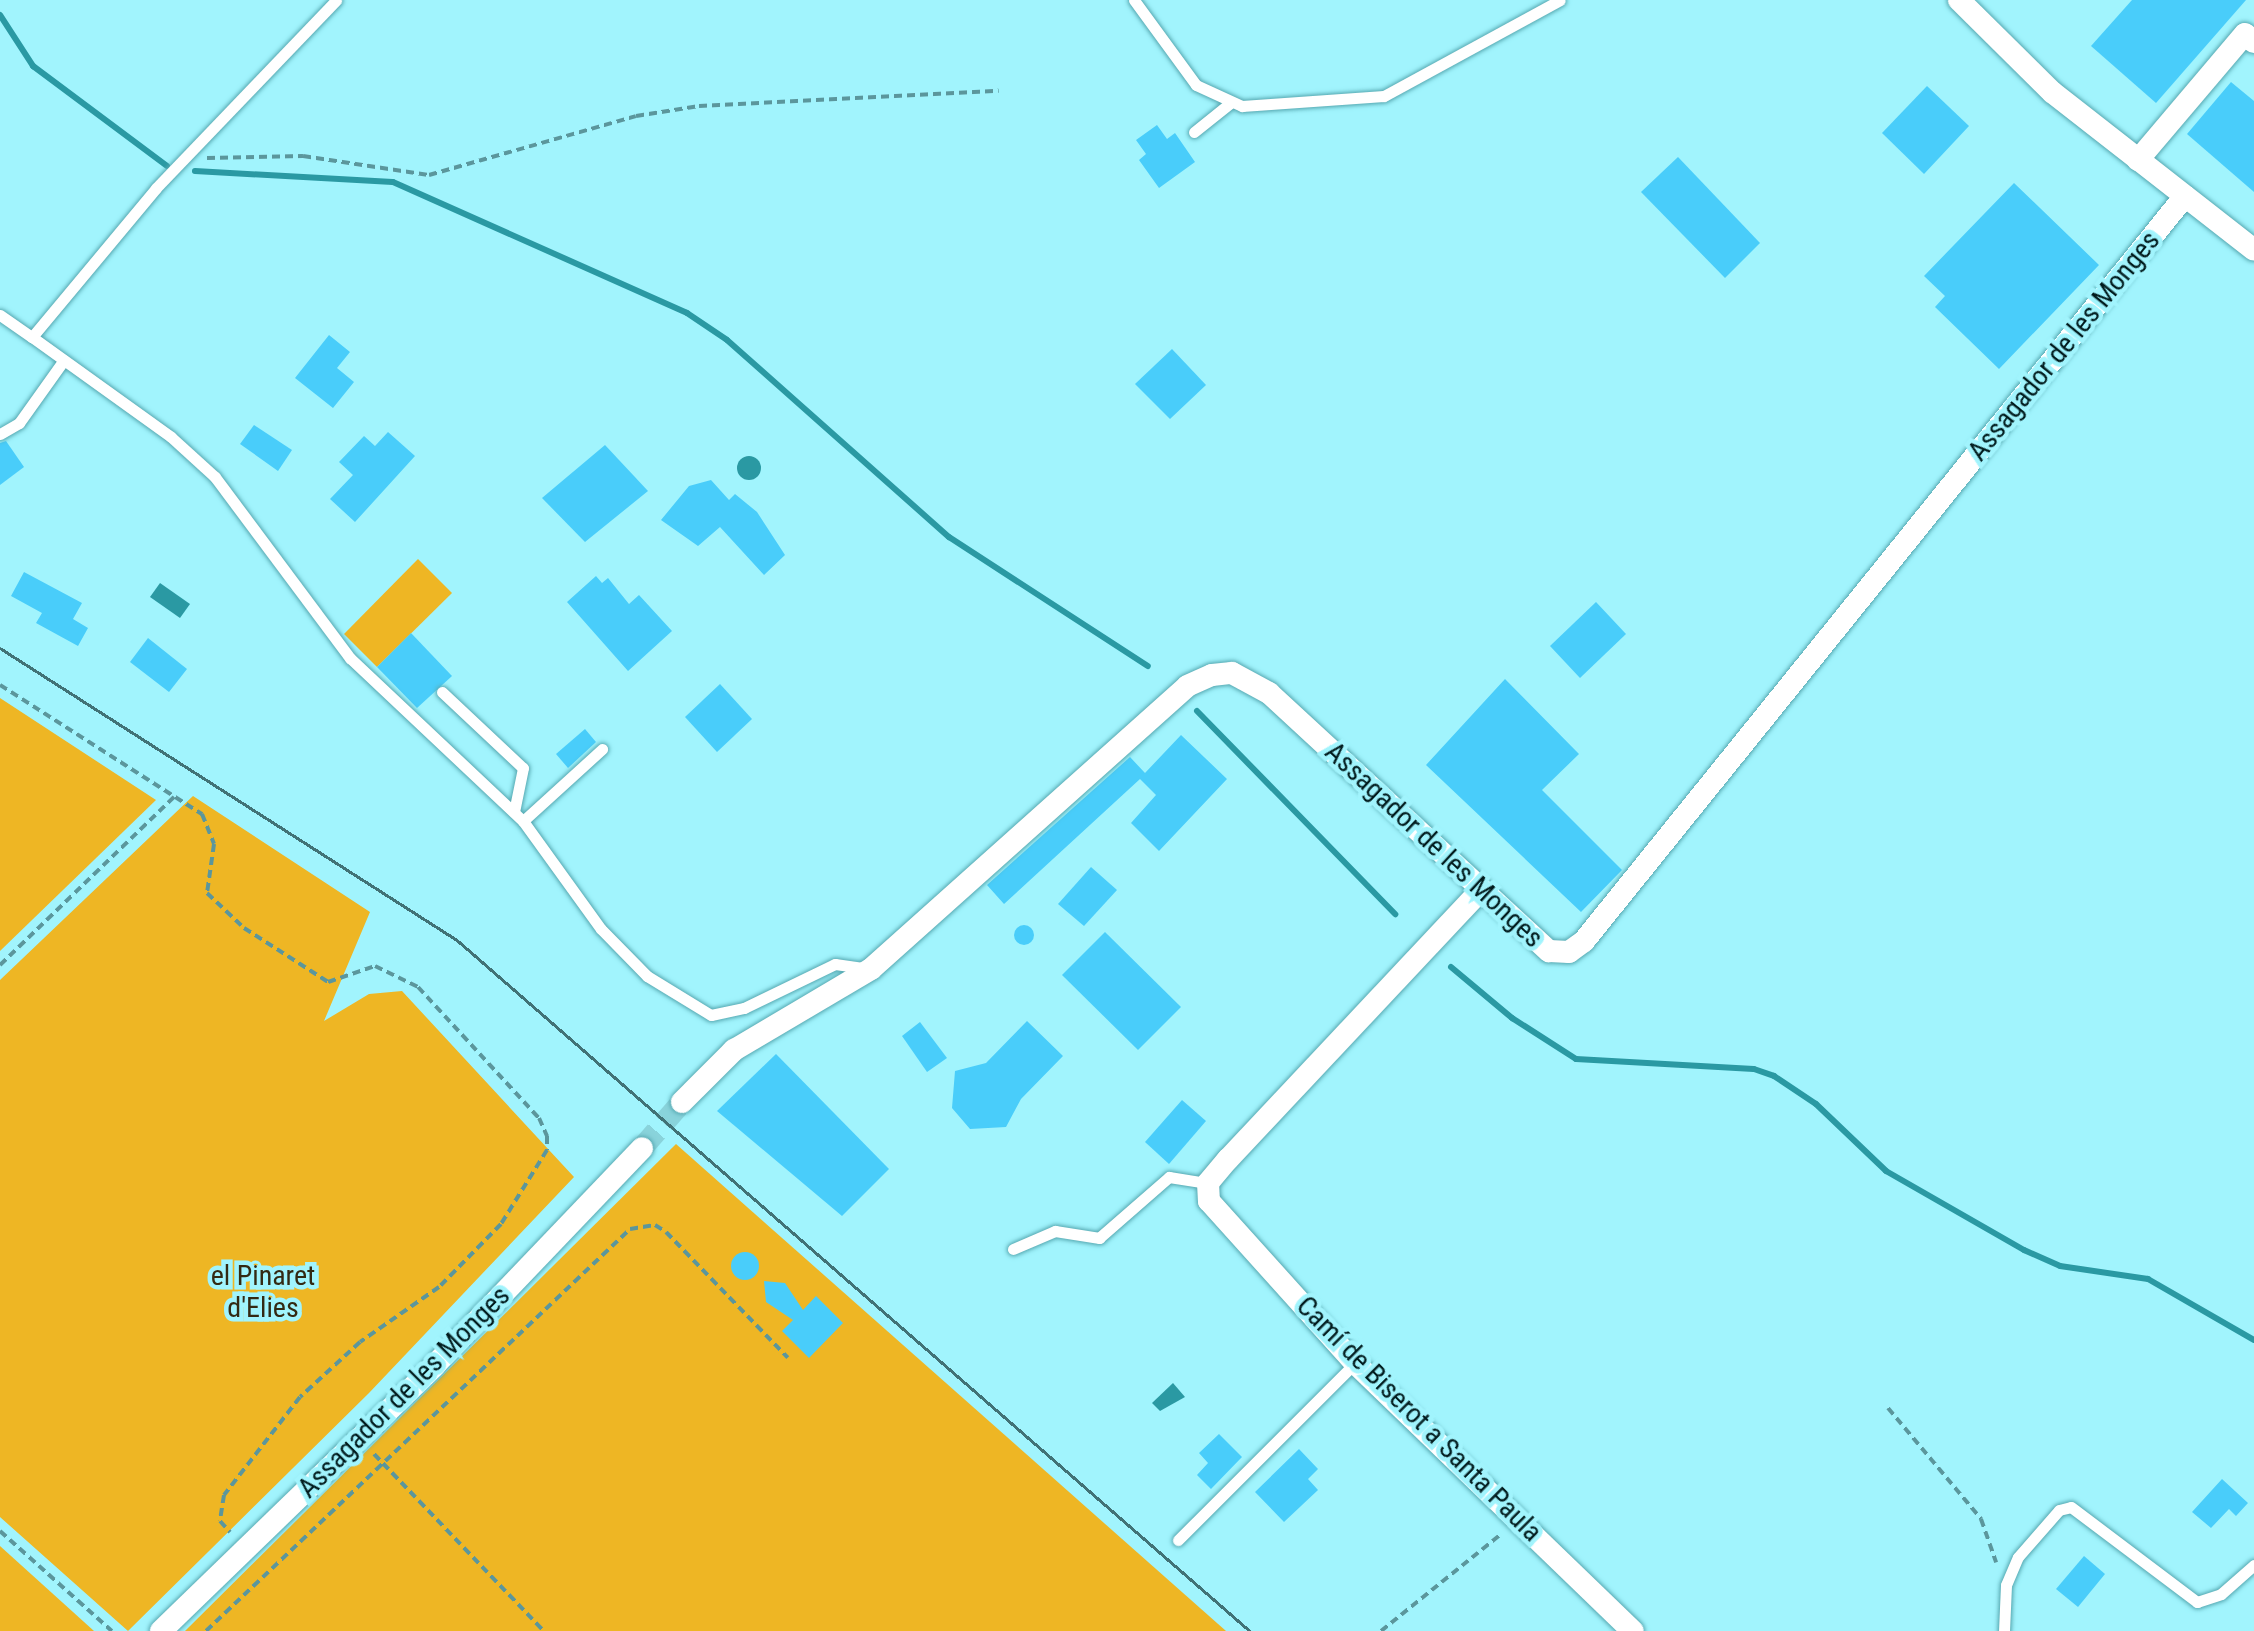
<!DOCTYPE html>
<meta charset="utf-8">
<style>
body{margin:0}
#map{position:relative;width:2254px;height:1631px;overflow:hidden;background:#a1f4fd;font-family:"Roboto Condensed",sans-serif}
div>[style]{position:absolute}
.green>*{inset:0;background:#eeb624}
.water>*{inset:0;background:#2a99a3}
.round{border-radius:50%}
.stream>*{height:6px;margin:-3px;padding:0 3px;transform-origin:3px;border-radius:3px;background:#2a99a3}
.building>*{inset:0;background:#49cdfa}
.street-tunnel>*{height:22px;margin-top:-11px;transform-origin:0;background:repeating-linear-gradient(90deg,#89d3db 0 22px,transparent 0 33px)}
.path>*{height:4px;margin-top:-2px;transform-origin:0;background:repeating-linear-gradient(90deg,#5b969c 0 8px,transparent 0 13px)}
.roads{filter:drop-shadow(0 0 2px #56a8b1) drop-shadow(0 0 2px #56a8b1)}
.lane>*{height:11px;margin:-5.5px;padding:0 5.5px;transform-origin:5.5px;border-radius:5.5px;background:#fff}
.street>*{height:22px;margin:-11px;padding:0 11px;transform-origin:11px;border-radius:11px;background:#fff}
.tram>*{height:2.5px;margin:-1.25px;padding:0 1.25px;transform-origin:1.25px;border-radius:1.25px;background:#417276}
span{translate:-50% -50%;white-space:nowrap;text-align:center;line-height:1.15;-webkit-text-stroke:9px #a1f4fd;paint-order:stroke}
.street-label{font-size:28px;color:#011b1d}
.park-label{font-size:28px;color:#332913}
</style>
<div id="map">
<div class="green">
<i style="clip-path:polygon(418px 559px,452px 593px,377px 667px,344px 634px)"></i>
<i style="clip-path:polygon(0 698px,156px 800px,0 951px)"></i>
<i style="clip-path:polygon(193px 796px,370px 912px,324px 1021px,369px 994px,402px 991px,574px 1177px,369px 1393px,128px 1631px,0 1517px,0 980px)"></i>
<i style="clip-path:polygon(676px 1144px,1226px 1631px,185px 1631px)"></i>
<i style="clip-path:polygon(0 1546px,94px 1631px,0 1631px)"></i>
</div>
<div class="water">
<i class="round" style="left:737px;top:456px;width:24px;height:24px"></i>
<i style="clip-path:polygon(160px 583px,190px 604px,180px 618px,150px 597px)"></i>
<i style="clip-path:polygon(1173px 1383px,1185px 1397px,1160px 1411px,1152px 1403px)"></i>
</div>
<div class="stream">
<i style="left:0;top:15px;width:61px;rotate:57.1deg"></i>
<i style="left:33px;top:66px;width:167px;rotate:36.7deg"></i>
<i style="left:195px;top:171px;width:198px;rotate:3.2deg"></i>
<i style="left:393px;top:182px;width:322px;rotate:24deg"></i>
<i style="left:687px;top:313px;width:48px;rotate:34deg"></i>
<i style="left:727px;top:340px;width:297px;rotate:41.6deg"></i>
<i style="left:949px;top:537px;width:237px;rotate:33deg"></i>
<i style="left:1197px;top:711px;width:284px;rotate:45.7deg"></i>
<i style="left:1451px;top:967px;width:80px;rotate:39.9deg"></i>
<i style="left:1512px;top:1018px;width:76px;rotate:32.6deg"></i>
<i style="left:1576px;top:1059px;width:178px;rotate:3.2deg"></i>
<i style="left:1754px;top:1069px;width:21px;rotate:19deg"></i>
<i style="left:1774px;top:1076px;width:50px;rotate:33.7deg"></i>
<i style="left:1816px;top:1104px;width:97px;rotate:43.7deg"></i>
<i style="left:1886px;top:1171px;width:159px;rotate:29.8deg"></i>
<i style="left:2024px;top:1250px;width:39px;rotate:24deg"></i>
<i style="left:2060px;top:1266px;width:89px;rotate:8.4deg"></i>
<i style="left:2148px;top:1279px;width:122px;rotate:29.9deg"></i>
</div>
<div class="building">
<i style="clip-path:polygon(2132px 0,2246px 0,2156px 103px,2091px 46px)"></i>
<i style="clip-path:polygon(2231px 82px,2254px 101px,2254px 192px,2187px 134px)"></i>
<i style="clip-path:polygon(1927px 86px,1969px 126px,1924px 174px,1882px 133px)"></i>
<i style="clip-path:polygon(1157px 125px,1167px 139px,1175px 133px,1195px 162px,1159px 188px,1139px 160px,1146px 154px,1136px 140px)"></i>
<i style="clip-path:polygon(1678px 157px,1760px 243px,1725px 278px,1641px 192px)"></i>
<i style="clip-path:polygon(2014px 183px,2099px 265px,1999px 369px,1935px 307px,1945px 296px,1924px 276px)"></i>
<i style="clip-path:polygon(329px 335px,350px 352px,337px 368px,354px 382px,333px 408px,295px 378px)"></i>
<i style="clip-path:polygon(1172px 349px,1206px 385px,1170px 419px,1135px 384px)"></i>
<i style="clip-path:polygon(254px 425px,292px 450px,278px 471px,240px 444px)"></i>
<i style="clip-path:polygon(388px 432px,415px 456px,355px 522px,330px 499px,353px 475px,339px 462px,364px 436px,375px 446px)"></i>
<i style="clip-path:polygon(6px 441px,24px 467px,0 485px,0 443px)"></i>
<i style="clip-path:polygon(605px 445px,648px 491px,585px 542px,542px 498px)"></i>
<i style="clip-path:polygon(711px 480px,729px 500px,735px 494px,757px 512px,785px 555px,764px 575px,720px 527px,698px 546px,661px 520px,689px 486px)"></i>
<i style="clip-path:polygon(24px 572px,82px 603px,73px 619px,88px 628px,78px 646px,36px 623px,42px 613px,11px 596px)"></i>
<i style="clip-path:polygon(596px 576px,602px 583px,608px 578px,629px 604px,639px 595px,672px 631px,628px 671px,567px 602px)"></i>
<i style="clip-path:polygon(1596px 602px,1626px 634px,1580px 678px,1550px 646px)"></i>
<i style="clip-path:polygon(411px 633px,452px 676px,417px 708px,377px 667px)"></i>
<i style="clip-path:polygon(148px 638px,187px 669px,169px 692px,130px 662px)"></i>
<i style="clip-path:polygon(1505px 679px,1579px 754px,1542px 790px,1622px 870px,1581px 912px,1426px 765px)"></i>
<i style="clip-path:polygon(720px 684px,752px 719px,717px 752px,685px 717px)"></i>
<i style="clip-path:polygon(585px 729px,596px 742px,568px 768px,556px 754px)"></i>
<i style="clip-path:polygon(1181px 735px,1227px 779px,1159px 851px,1131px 823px,1156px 795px,1140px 779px,1004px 904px,987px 885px,1130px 757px,1145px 773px)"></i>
<i style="clip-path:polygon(1091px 867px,1117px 890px,1084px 926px,1058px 904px)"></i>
<i class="round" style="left:1014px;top:925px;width:20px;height:20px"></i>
<i style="clip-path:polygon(1105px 932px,1181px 1007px,1138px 1050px,1062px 975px)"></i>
<i style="clip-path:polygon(1027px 1021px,1063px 1056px,1021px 1099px,1006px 1127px,970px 1129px,952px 1108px,955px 1071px,986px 1063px)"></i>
<i style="clip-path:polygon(920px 1022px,947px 1058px,927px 1072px,902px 1036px)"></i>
<i style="clip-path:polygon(776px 1054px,889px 1169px,842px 1216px,717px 1111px)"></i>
<i style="clip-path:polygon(1182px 1100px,1206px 1121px,1169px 1164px,1145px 1142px)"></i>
<i class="round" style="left:731px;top:1252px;width:28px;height:28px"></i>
<i style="clip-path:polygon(764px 1281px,785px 1283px,803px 1310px,816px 1296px,843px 1323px,809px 1358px,782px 1331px,793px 1320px,766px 1302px)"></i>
<i style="clip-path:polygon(1219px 1434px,1242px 1457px,1211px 1489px,1197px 1475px,1208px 1463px,1199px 1453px)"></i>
<i style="clip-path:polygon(1299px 1449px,1318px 1469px,1308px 1479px,1318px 1490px,1284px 1522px,1255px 1492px)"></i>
<i style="clip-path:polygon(2222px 1479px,2248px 1503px,2236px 1516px,2229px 1509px,2211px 1528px,2192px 1512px)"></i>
<i style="clip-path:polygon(2084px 1556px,2105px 1574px,2078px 1607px,2056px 1589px)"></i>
</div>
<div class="street-tunnel">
<i style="left:642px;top:1148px;width:61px;rotate:-49deg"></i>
</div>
<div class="path">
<i style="left:207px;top:158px;width:96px;rotate:-1.2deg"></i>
<i style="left:303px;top:156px;width:127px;rotate:8.6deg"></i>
<i style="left:429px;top:175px;width:215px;rotate:-15.9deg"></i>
<i style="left:636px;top:116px;width:64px;rotate:-9deg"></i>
<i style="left:699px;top:106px;width:300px;rotate:-2.9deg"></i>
<i style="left:0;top:685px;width:240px;rotate:32.6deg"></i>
<i style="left:202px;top:814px;width:32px;rotate:68deg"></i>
<i style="left:214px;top:844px;width:49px;rotate:98.1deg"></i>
<i style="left:207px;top:893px;width:51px;rotate:43.4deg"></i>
<i style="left:244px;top:928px;width:100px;rotate:32.7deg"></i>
<i style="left:328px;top:982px;width:50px;rotate:-18.8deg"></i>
<i style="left:375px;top:966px;width:48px;rotate:26deg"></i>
<i style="left:418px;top:987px;width:178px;rotate:47.3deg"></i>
<i style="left:539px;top:1118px;width:20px;rotate:66deg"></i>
<i style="left:547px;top:1136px;width:14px;rotate:90deg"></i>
<i style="left:547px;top:1150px;width:87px;rotate:121.9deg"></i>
<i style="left:501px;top:1224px;width:88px;rotate:134.5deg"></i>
<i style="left:439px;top:1287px;width:96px;rotate:145.2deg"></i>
<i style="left:360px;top:1342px;width:81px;rotate:137.5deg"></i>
<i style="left:300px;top:1397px;width:124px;rotate:127.8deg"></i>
<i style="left:224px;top:1495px;width:26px;rotate:99deg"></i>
<i style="left:220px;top:1521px;width:15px;rotate:48deg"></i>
<i style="left:0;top:965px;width:242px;rotate:-44deg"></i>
<i style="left:1888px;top:1408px;width:145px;rotate:50deg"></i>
<i style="left:1981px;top:1519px;width:46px;rotate:70.8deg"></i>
<i style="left:374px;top:1454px;width:245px;rotate:46.2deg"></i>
<i style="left:0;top:1531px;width:150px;rotate:41.8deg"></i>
<i style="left:206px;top:1631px;width:584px;rotate:-43.47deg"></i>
<i style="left:630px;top:1229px;width:25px;rotate:-9deg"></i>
<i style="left:655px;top:1225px;width:13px;rotate:32deg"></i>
<i style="left:666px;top:1232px;width:175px;rotate:45.9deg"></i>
<i style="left:1381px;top:1631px;width:154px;rotate:-38.9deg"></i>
</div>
<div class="roads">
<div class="lane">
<i style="left:1134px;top:0;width:105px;rotate:53.9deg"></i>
<i style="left:1196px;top:85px;width:51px;rotate:24.5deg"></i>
<i style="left:1242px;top:106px;width:142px;rotate:-4deg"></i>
<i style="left:1384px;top:96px;width:200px;rotate:-28.6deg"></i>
<i style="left:1194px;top:132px;width:45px;rotate:-38.7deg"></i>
<i style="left:0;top:315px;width:39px;rotate:35deg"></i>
<i style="left:32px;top:337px;width:194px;rotate:-50.2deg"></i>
<i style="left:156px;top:188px;width:260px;rotate:-46.2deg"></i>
<i style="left:32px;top:337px;width:171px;rotate:35.7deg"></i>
<i style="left:171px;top:437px;width:59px;rotate:42.3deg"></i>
<i style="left:215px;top:477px;width:226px;rotate:53.3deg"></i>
<i style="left:350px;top:658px;width:238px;rotate:43.3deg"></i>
<i style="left:523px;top:821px;width:107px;rotate:-42.3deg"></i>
<i style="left:0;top:434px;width:22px;rotate:-30deg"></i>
<i style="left:19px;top:423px;width:77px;rotate:-54.5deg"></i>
<i style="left:442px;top:692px;width:111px;rotate:43.2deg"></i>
<i style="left:523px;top:768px;width:45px;rotate:101.6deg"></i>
<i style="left:523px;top:821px;width:133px;rotate:54.2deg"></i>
<i style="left:601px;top:929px;width:66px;rotate:45.6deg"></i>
<i style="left:647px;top:976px;width:75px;rotate:31.4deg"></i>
<i style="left:711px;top:1015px;width:34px;rotate:-12deg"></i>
<i style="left:744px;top:1008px;width:101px;rotate:-25.8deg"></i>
<i style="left:835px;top:964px;width:35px;rotate:8deg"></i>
<i style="left:1013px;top:1249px;width:46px;rotate:-23.2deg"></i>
<i style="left:1055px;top:1231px;width:45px;rotate:9deg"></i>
<i style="left:1099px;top:1238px;width:93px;rotate:-41.1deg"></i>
<i style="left:1169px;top:1177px;width:39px;rotate:9deg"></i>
<i style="left:1178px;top:1540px;width:250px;rotate:-45deg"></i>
<i style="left:2004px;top:1631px;width:46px;rotate:-87.5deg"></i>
<i style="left:2006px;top:1585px;width:30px;rotate:-67deg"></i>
<i style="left:2018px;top:1557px;width:62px;rotate:-48.9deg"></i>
<i style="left:2059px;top:1510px;width:12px;rotate:-14deg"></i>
<i style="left:2071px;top:1507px;width:158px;rotate:37deg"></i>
<i style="left:2197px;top:1602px;width:25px;rotate:-18deg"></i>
<i style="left:2221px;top:1594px;width:44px;rotate:-41.3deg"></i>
</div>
<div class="street">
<i style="left:1959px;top:0;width:131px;rotate:44.7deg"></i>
<i style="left:2052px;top:92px;width:256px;rotate:38deg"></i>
<i style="left:2138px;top:160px;width:165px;rotate:-49.7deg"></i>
<i style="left:2245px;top:34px;width:12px;rotate:42deg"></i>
<i style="left:1480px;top:891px;width:368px;rotate:133.2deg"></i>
<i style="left:1228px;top:1159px;width:31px;rotate:130deg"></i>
<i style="left:1208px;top:1183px;width:18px;rotate:87deg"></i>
<i style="left:1209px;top:1201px;width:218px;rotate:48deg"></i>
<i style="left:1355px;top:1363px;width:386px;rotate:44deg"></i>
<i style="left:682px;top:1102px;width:74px;rotate:-45deg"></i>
<i style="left:734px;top:1050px;width:159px;rotate:-30.6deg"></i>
<i style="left:871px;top:969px;width:424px;rotate:-41.8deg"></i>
<i style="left:1187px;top:686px;width:27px;rotate:-24deg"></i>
<i style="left:1212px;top:675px;width:20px;rotate:-6deg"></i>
<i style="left:1232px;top:673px;width:42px;rotate:28.4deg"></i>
<i style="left:1269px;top:693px;width:381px;rotate:42.7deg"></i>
<i style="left:1549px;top:951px;width:20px;rotate:3deg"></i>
<i style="left:1569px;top:952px;width:19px;rotate:-36deg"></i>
<i style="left:1584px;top:941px;width:957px;rotate:-51.11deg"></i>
<i style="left:161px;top:1631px;width:380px;rotate:-44.1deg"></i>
<i style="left:434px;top:1366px;width:301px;rotate:-46.3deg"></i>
</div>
</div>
<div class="tram">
<i style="left:0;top:648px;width:542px;rotate:32.58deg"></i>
<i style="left:457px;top:940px;width:1052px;rotate:41.07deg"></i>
</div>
<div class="street-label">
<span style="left:2064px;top:346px;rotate:-51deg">Assagador de les Monges</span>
<span style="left:1434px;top:845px;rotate:43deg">Assagador de les Monges</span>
<span style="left:404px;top:1392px;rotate:-45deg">Assagador de les Monges</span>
<span style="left:1419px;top:1419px;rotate:45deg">Camí de Biserot a Santa Paula</span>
</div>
<div class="park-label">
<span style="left:263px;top:1292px">el Pinaret<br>d'Elies</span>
</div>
</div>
